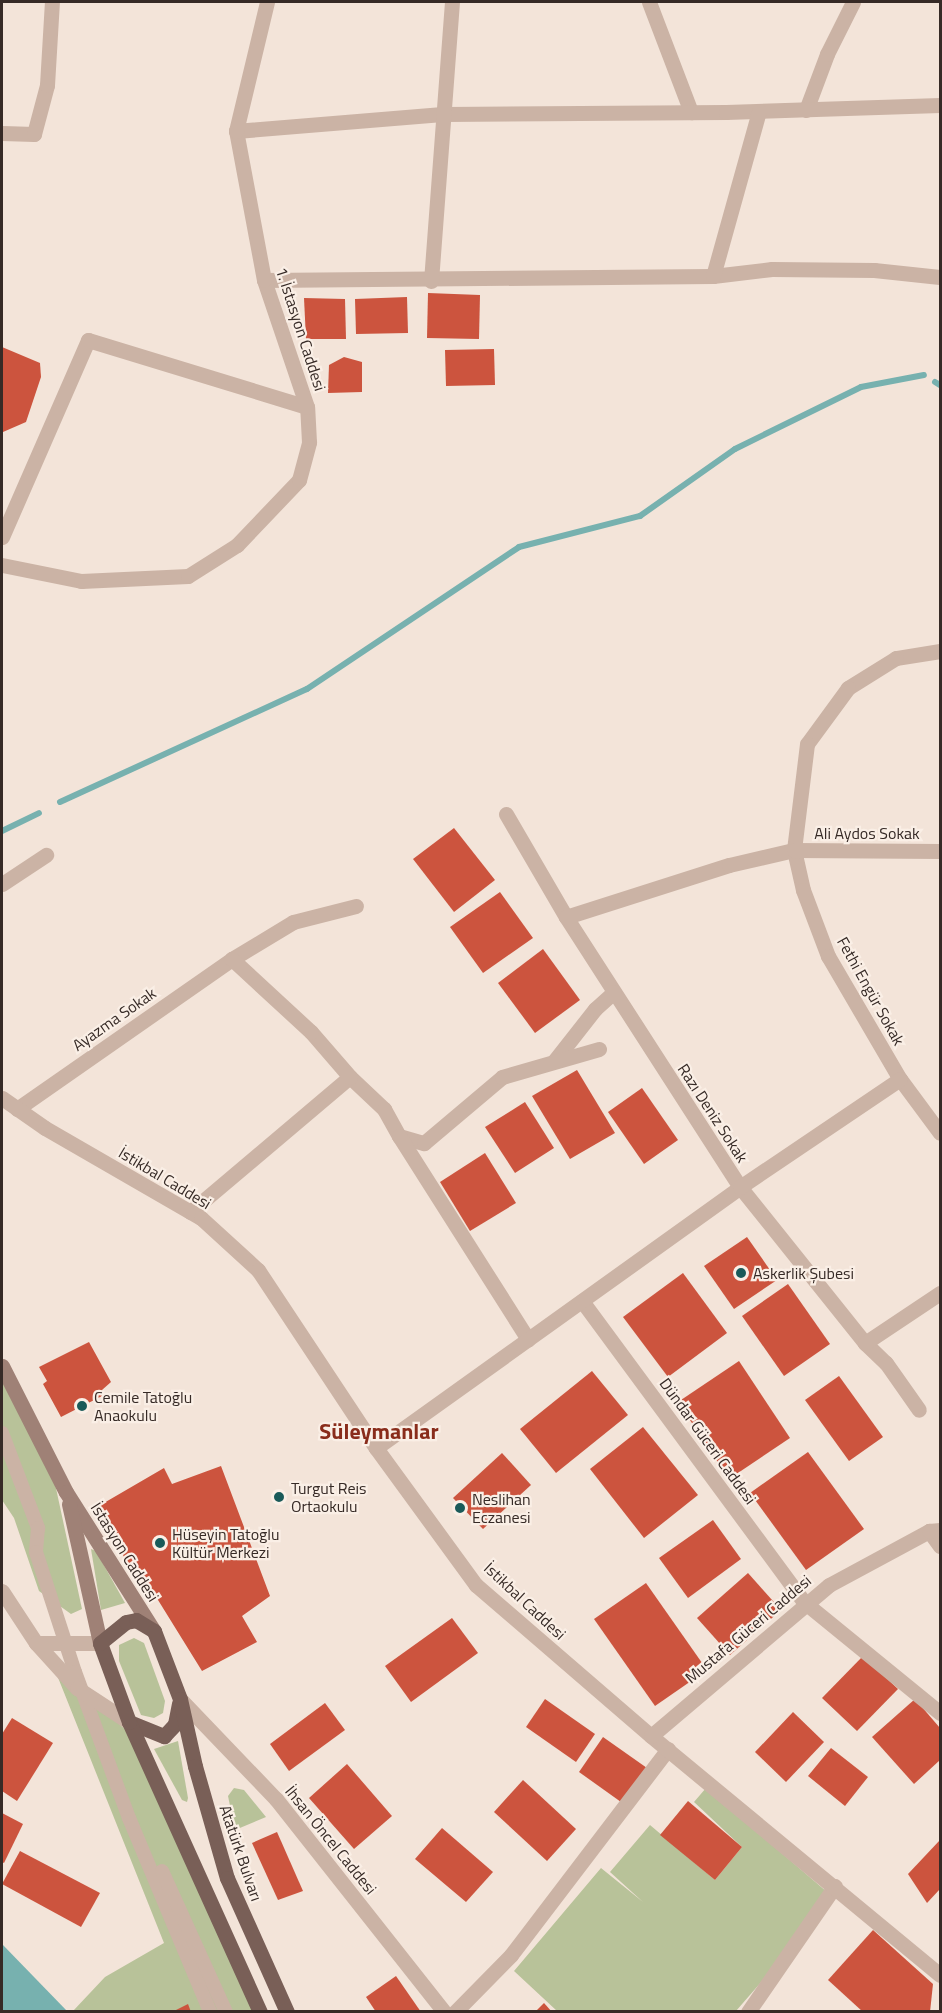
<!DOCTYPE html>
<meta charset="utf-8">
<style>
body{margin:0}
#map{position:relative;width:942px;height:2013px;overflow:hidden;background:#f3e4d9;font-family:"Titillium Web",sans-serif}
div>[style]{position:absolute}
.green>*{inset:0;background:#b8c299}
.water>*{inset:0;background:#77b1af}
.stream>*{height:6px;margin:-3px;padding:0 3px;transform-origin:3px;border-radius:3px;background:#77b1af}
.building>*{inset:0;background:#cc543e}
.pedestrian>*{height:14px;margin:-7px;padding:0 7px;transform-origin:7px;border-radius:7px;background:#cbb3a5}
.minor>*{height:15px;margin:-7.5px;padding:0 7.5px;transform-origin:7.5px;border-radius:7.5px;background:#cbb3a5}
.tertiary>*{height:15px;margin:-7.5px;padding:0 7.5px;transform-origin:7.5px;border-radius:7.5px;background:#cbb3a5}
.secondary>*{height:15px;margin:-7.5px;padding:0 7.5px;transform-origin:7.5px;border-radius:7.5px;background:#9f8176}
.primary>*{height:15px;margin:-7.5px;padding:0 7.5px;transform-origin:7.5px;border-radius:7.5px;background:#795f57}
.dots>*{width:16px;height:16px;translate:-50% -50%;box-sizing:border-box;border:3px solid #faefe6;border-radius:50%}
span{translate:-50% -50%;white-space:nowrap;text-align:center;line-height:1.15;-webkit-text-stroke:4.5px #faefe6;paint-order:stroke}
.street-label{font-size:16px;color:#362a26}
.poi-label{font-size:16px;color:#362a26}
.left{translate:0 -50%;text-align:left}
.district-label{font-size:22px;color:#892c1b;font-weight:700}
.frame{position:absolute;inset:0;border:3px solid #362a26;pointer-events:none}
</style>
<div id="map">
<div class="green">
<i style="clip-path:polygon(2px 1364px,54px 1479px,82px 1609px,71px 1614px,39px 1591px,14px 1518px,2px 1500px)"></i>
<i style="clip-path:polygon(91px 1549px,96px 1551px,125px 1603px,101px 1610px)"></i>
<i style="clip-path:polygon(134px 1638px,144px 1643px,165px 1701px,163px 1713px,154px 1718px,141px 1715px,119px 1661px,119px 1645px)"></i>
<i style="clip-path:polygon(53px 1665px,145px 1747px,263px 2011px,73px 2011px,105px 1977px,164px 1943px)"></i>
<i style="clip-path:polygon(178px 1741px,188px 1798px,187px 1802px,182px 1800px,154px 1749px)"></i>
<i style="clip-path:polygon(234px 1788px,244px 1790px,266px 1817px,235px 1830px,228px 1796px)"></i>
<i style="clip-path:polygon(706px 1788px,834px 1898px,736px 2011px,557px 2011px,514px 1971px,601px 1868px,643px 1902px,610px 1872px,650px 1825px,715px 1880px,742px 1847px,694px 1802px)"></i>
</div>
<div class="water">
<i style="clip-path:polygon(2px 1944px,67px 2011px,2px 2011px)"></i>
</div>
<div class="stream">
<i style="left:935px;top:382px;width:6px;rotate:31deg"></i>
<i style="left:60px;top:802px;width:272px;rotate:-24.6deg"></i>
<i style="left:307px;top:689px;width:255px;rotate:-33.8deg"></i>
<i style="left:519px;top:547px;width:125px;rotate:-14.4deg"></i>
<i style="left:640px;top:516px;width:116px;rotate:-35.2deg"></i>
<i style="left:735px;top:449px;width:140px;rotate:-26.2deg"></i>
<i style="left:861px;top:387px;width:64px;rotate:-10.8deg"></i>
<i style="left:2px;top:831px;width:41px;rotate:-25.9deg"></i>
</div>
<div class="building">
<i style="clip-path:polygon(428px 293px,480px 295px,479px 339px,427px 338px)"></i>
<i style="clip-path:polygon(407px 297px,408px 333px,356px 334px,355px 299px)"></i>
<i style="clip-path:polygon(304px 298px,345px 299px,346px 339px,306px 339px)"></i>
<i style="clip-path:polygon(2px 347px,40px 363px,41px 377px,26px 422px,3px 432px)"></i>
<i style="clip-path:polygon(494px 349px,495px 385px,446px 386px,445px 350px)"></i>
<i style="clip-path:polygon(344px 357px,362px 362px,362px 392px,328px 393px,329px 365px)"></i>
<i style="clip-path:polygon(454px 828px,495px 880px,454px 912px,413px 859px)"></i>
<i style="clip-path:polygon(500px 892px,533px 938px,483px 973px,450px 927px)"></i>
<i style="clip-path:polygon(543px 949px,580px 1000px,535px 1033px,498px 983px)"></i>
<i style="clip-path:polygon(577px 1070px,615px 1133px,570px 1159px,532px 1096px)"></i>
<i style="clip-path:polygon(642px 1088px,678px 1140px,644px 1164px,608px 1112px)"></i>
<i style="clip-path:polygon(525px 1102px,554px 1148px,515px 1173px,485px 1127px)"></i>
<i style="clip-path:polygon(485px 1153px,516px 1203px,470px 1231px,440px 1182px)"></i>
<i style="clip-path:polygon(747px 1237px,777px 1280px,734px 1309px,704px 1266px)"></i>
<i style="clip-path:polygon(683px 1273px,727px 1333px,668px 1377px,623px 1317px)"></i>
<i style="clip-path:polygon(788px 1284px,830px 1344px,784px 1376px,742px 1316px)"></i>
<i style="clip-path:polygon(89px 1342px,111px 1382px,102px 1390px,104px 1395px,61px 1417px,43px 1384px,47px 1381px,39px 1367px)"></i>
<i style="clip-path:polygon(739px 1361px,790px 1438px,729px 1479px,678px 1402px)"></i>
<i style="clip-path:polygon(592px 1371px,628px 1415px,556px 1473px,520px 1429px)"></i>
<i style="clip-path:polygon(839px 1376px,883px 1437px,849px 1461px,805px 1400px)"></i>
<i style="clip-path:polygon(643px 1427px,698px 1495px,644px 1538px,590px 1469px)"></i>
<i style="clip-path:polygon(808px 1452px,864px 1529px,806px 1570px,750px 1493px)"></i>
<i style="clip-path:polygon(502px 1453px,531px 1485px,483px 1529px,453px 1498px)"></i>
<i style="clip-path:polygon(221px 1466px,270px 1596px,242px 1616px,257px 1642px,202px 1671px,145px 1579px,136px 1579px,97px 1507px,164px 1468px,172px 1484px)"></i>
<i style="clip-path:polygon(713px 1520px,741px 1559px,688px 1598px,659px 1558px)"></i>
<i style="clip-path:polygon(748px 1573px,781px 1610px,730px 1655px,697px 1618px)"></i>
<i style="clip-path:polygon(646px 1583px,707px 1670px,655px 1706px,594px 1619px)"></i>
<i style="clip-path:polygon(452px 1618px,478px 1653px,411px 1702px,385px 1666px)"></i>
<i style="clip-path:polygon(863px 1656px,898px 1689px,857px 1731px,822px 1698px)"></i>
<i style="clip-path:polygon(545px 1699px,595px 1734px,576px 1762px,526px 1727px)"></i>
<i style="clip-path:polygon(915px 1699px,940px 1728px,940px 1760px,914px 1784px,872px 1737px)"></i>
<i style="clip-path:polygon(325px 1703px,345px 1730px,289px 1771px,270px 1744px)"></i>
<i style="clip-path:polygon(793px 1712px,824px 1742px,786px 1782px,755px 1752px)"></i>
<i style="clip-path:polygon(12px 1718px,53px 1743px,17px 1801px,2px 1791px,2px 1734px)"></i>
<i style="clip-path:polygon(603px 1737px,647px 1768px,621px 1802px,579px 1772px)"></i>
<i style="clip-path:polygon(831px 1748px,868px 1777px,845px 1806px,808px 1776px)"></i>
<i style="clip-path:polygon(347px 1764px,392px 1816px,354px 1849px,309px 1798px)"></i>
<i style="clip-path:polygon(523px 1780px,576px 1829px,547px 1861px,494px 1812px)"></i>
<i style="clip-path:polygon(688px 1801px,742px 1847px,715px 1880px,660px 1835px)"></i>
<i style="clip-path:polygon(2px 1813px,23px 1824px,4px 1863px,2px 1862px)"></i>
<i style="clip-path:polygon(442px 1828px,493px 1872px,466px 1902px,415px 1859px)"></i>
<i style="clip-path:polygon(277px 1832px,303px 1891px,278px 1900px,252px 1843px)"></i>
<i style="clip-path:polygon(940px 1840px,940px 1889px,927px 1903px,908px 1874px)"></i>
<i style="clip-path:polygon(20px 1851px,100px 1893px,81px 1927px,2px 1884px)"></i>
<i style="clip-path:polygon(873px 1930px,933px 1984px,930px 2012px,863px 2012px,828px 1980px)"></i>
<i style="clip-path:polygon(396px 1976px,421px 2012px,376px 2012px,366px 1997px)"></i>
<i style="clip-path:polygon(544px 2003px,552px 2012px,535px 2012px)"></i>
<i style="clip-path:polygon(188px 2004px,191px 2012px,172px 2012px)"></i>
</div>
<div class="pedestrian">
<i style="left:2px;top:1433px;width:102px;rotate:69.2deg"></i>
<i style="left:38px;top:1528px;width:24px;rotate:95deg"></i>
<i style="left:36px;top:1552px;width:126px;rotate:72deg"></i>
<i style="left:75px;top:1672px;width:156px;rotate:69.7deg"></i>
<i style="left:129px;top:1818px;width:210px;rotate:67.3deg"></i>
<i style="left:162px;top:1871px;width:155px;rotate:65.6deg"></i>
</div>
<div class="minor">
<i style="left:649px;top:2px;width:118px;rotate:69.1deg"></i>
<i style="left:806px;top:110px;width:60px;rotate:-69.4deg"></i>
<i style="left:827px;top:54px;width:58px;rotate:-63.4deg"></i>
<i style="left:236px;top:131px;width:210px;rotate:-4.7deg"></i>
<i style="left:445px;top:114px;width:281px;rotate:-0.4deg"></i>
<i style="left:726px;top:112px;width:214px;rotate:-1.9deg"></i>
<i style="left:2px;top:133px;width:32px;rotate:2deg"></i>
<i style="left:34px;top:134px;width:51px;rotate:-75.1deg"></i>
<i style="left:47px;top:85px;width:83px;rotate:-86.6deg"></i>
<i style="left:713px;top:276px;width:59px;rotate:-6.8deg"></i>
<i style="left:772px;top:269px;width:102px;rotate:0.6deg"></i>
<i style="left:874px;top:270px;width:66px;rotate:6.1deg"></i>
<i style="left:264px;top:280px;width:449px;rotate:-0.5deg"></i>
<i style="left:713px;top:276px;width:171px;rotate:-74.4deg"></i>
<i style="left:431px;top:281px;width:280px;rotate:-85.7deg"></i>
<i style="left:2px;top:537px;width:215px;rotate:-66.4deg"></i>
<i style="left:88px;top:340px;width:229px;rotate:17deg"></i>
<i style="left:2px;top:565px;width:81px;rotate:11.4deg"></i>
<i style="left:81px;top:581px;width:107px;rotate:-2.7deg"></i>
<i style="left:188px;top:576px;width:58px;rotate:-32.3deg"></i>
<i style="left:237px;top:545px;width:90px;rotate:-46.4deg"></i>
<i style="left:299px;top:480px;width:39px;rotate:-75deg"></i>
<i style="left:309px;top:442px;width:35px;rotate:-93deg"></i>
<i style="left:307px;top:407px;width:134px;rotate:-108.7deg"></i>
<i style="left:264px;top:280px;width:152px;rotate:-100.6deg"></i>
<i style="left:236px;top:131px;width:133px;rotate:-76.5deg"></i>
<i style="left:940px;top:651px;width:45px;rotate:171deg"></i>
<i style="left:896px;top:658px;width:57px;rotate:148deg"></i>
<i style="left:848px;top:688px;width:69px;rotate:126.2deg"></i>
<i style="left:807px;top:744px;width:107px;rotate:97deg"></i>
<i style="left:794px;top:850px;width:41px;rotate:77.3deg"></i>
<i style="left:803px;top:890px;width:71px;rotate:69.3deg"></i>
<i style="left:828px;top:956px;width:143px;rotate:59.7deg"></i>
<i style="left:900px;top:1079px;width:67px;rotate:53.5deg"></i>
<i style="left:506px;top:814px;width:119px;rotate:59.8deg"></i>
<i style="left:566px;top:917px;width:321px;rotate:57.2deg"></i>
<i style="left:740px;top:1187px;width:200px;rotate:51.3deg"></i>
<i style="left:865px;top:1343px;width:29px;rotate:44deg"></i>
<i style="left:886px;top:1363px;width:57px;rotate:54.9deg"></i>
<i style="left:2px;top:884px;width:53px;rotate:-33.4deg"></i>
<i style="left:566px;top:917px;width:171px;rotate:-17.7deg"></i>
<i style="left:729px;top:865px;width:67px;rotate:-13deg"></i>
<i style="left:794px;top:850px;width:146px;rotate:0.4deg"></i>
<i style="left:555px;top:1060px;width:65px;rotate:-51.9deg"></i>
<i style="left:595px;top:1009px;width:25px;rotate:-42deg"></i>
<i style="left:350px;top:1077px;width:47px;rotate:43.3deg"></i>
<i style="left:384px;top:1109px;width:31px;rotate:61deg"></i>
<i style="left:399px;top:1136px;width:26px;rotate:16deg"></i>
<i style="left:424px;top:1143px;width:102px;rotate:-40.2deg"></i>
<i style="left:502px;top:1077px;width:101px;rotate:-16.1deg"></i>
<i style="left:17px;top:1109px;width:262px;rotate:-34.9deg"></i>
<i style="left:232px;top:959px;width:71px;rotate:-31.2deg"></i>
<i style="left:293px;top:922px;width:65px;rotate:-14.3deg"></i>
<i style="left:399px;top:1136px;width:241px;rotate:57.6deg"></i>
<i style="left:190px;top:1212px;width:209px;rotate:-40.2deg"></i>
<i style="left:350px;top:1077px;width:60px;rotate:-130.9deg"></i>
<i style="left:311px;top:1032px;width:108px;rotate:-137.3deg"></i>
<i style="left:582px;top:1301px;width:374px;rotate:53.6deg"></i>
<i style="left:804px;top:1602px;width:176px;rotate:39.2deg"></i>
<i style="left:865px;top:1343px;width:90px;rotate:-33.7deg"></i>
<i style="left:376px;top:1448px;width:448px;rotate:-35.6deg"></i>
<i style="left:740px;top:1187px;width:193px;rotate:-34deg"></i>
<i style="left:929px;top:1531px;width:19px;rotate:54deg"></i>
<i style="left:2px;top:1591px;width:62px;rotate:56.8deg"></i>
<i style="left:36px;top:1643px;width:61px;rotate:47.7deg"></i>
<i style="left:77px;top:1688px;width:62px;rotate:33.2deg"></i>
<i style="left:36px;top:1643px;width:64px"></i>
<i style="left:455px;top:2012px;width:80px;rotate:-45.5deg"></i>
<i style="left:511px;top:1955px;width:259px;rotate:-52.7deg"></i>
<i style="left:748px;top:2012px;width:153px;rotate:-55.4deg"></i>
</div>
<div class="tertiary">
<i style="left:2px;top:1098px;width:52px;rotate:34.9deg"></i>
<i style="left:45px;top:1128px;width:180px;rotate:30deg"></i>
<i style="left:201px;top:1218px;width:77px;rotate:42.4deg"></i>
<i style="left:258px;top:1270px;width:214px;rotate:56.5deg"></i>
<i style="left:376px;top:1448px;width:170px;rotate:53.9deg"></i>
<i style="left:476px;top:1585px;width:231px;rotate:40.8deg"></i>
<i style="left:651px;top:1736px;width:375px;rotate:39.6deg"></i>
<i style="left:180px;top:1699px;width:139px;rotate:46.2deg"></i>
<i style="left:276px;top:1799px;width:271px;rotate:51.7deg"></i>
<i style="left:651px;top:1736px;width:233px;rotate:-40.3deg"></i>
<i style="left:829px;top:1585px;width:114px;rotate:-28.4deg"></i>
<i style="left:929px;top:1531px;width:11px;rotate:-5deg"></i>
</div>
<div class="secondary">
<i style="left:2px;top:1366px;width:141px;rotate:63.1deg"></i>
<i style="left:66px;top:1492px;width:165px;rotate:57.7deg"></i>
<i style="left:69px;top:1504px;width:142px;rotate:77.4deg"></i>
</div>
<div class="primary">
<i style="left:129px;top:1722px;width:38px;rotate:22deg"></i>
<i style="left:164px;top:1736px;width:16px;rotate:-47deg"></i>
<i style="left:175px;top:1724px;width:21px;rotate:-79deg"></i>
<i style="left:260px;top:2012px;width:318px;rotate:-114.3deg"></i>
<i style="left:129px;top:1722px;width:84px;rotate:-110.2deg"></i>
<i style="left:100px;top:1643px;width:33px;rotate:-39deg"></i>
<i style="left:126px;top:1622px;width:10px;rotate:-11deg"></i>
<i style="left:136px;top:1620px;width:21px;rotate:31deg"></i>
<i style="left:154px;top:1631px;width:73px;rotate:69.1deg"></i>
<i style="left:180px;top:1699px;width:69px;rotate:77.4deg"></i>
<i style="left:195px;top:1766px;width:116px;rotate:74.1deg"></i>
<i style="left:227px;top:1878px;width:147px;rotate:65.9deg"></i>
</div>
<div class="dots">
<i style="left:741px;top:1273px;background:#1a5a59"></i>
<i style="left:82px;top:1406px;background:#1a5a59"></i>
<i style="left:279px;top:1497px;background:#1a5a59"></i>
<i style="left:460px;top:1508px;background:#1a5a59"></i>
<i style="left:160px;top:1543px;background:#1a5a59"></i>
</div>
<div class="street-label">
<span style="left:301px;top:329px;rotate:72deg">1. İstasyon Caddesi</span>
<span style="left:867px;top:833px">Ali Aydos Sokak</span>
<span style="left:871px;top:991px;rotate:61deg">Fethi Engür Sokak</span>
<span style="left:114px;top:1019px;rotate:-35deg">Ayazma Sokak</span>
<span style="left:713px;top:1113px;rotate:57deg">Razı Deniz Sokak</span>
<span style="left:165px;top:1178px;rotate:31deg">İstikbal Caddesi</span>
<span style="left:708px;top:1441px;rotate:54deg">Dündar Güceri Caddesi</span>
<span style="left:125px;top:1552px;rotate:58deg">İstasyon Caddesi</span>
<span style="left:525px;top:1601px;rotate:43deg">İstikbal Caddesi</span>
<span style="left:748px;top:1629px;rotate:-40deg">Mustafa Güceri Caddesi</span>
<span style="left:331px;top:1840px;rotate:51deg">İhsan Öncel Caddesi</span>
<span style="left:241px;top:1853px;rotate:71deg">Atatürk Bulvarı</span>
</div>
<div class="poi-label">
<span class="left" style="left:753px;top:1273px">Askerlik Şubesi</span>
<span class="left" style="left:94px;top:1406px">Cemile Tatoğlu<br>Anaokulu</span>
<span class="left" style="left:291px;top:1497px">Turgut Reis<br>Ortaokulu</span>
<span class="left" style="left:472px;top:1508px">Neslihan<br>Eczanesi</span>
<span class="left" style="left:172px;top:1543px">Hüseyin Tatoğlu<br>Kültür Merkezi</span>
</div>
<div class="district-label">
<span style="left:379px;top:1432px">Süleymanlar</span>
</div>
<div class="frame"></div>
</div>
